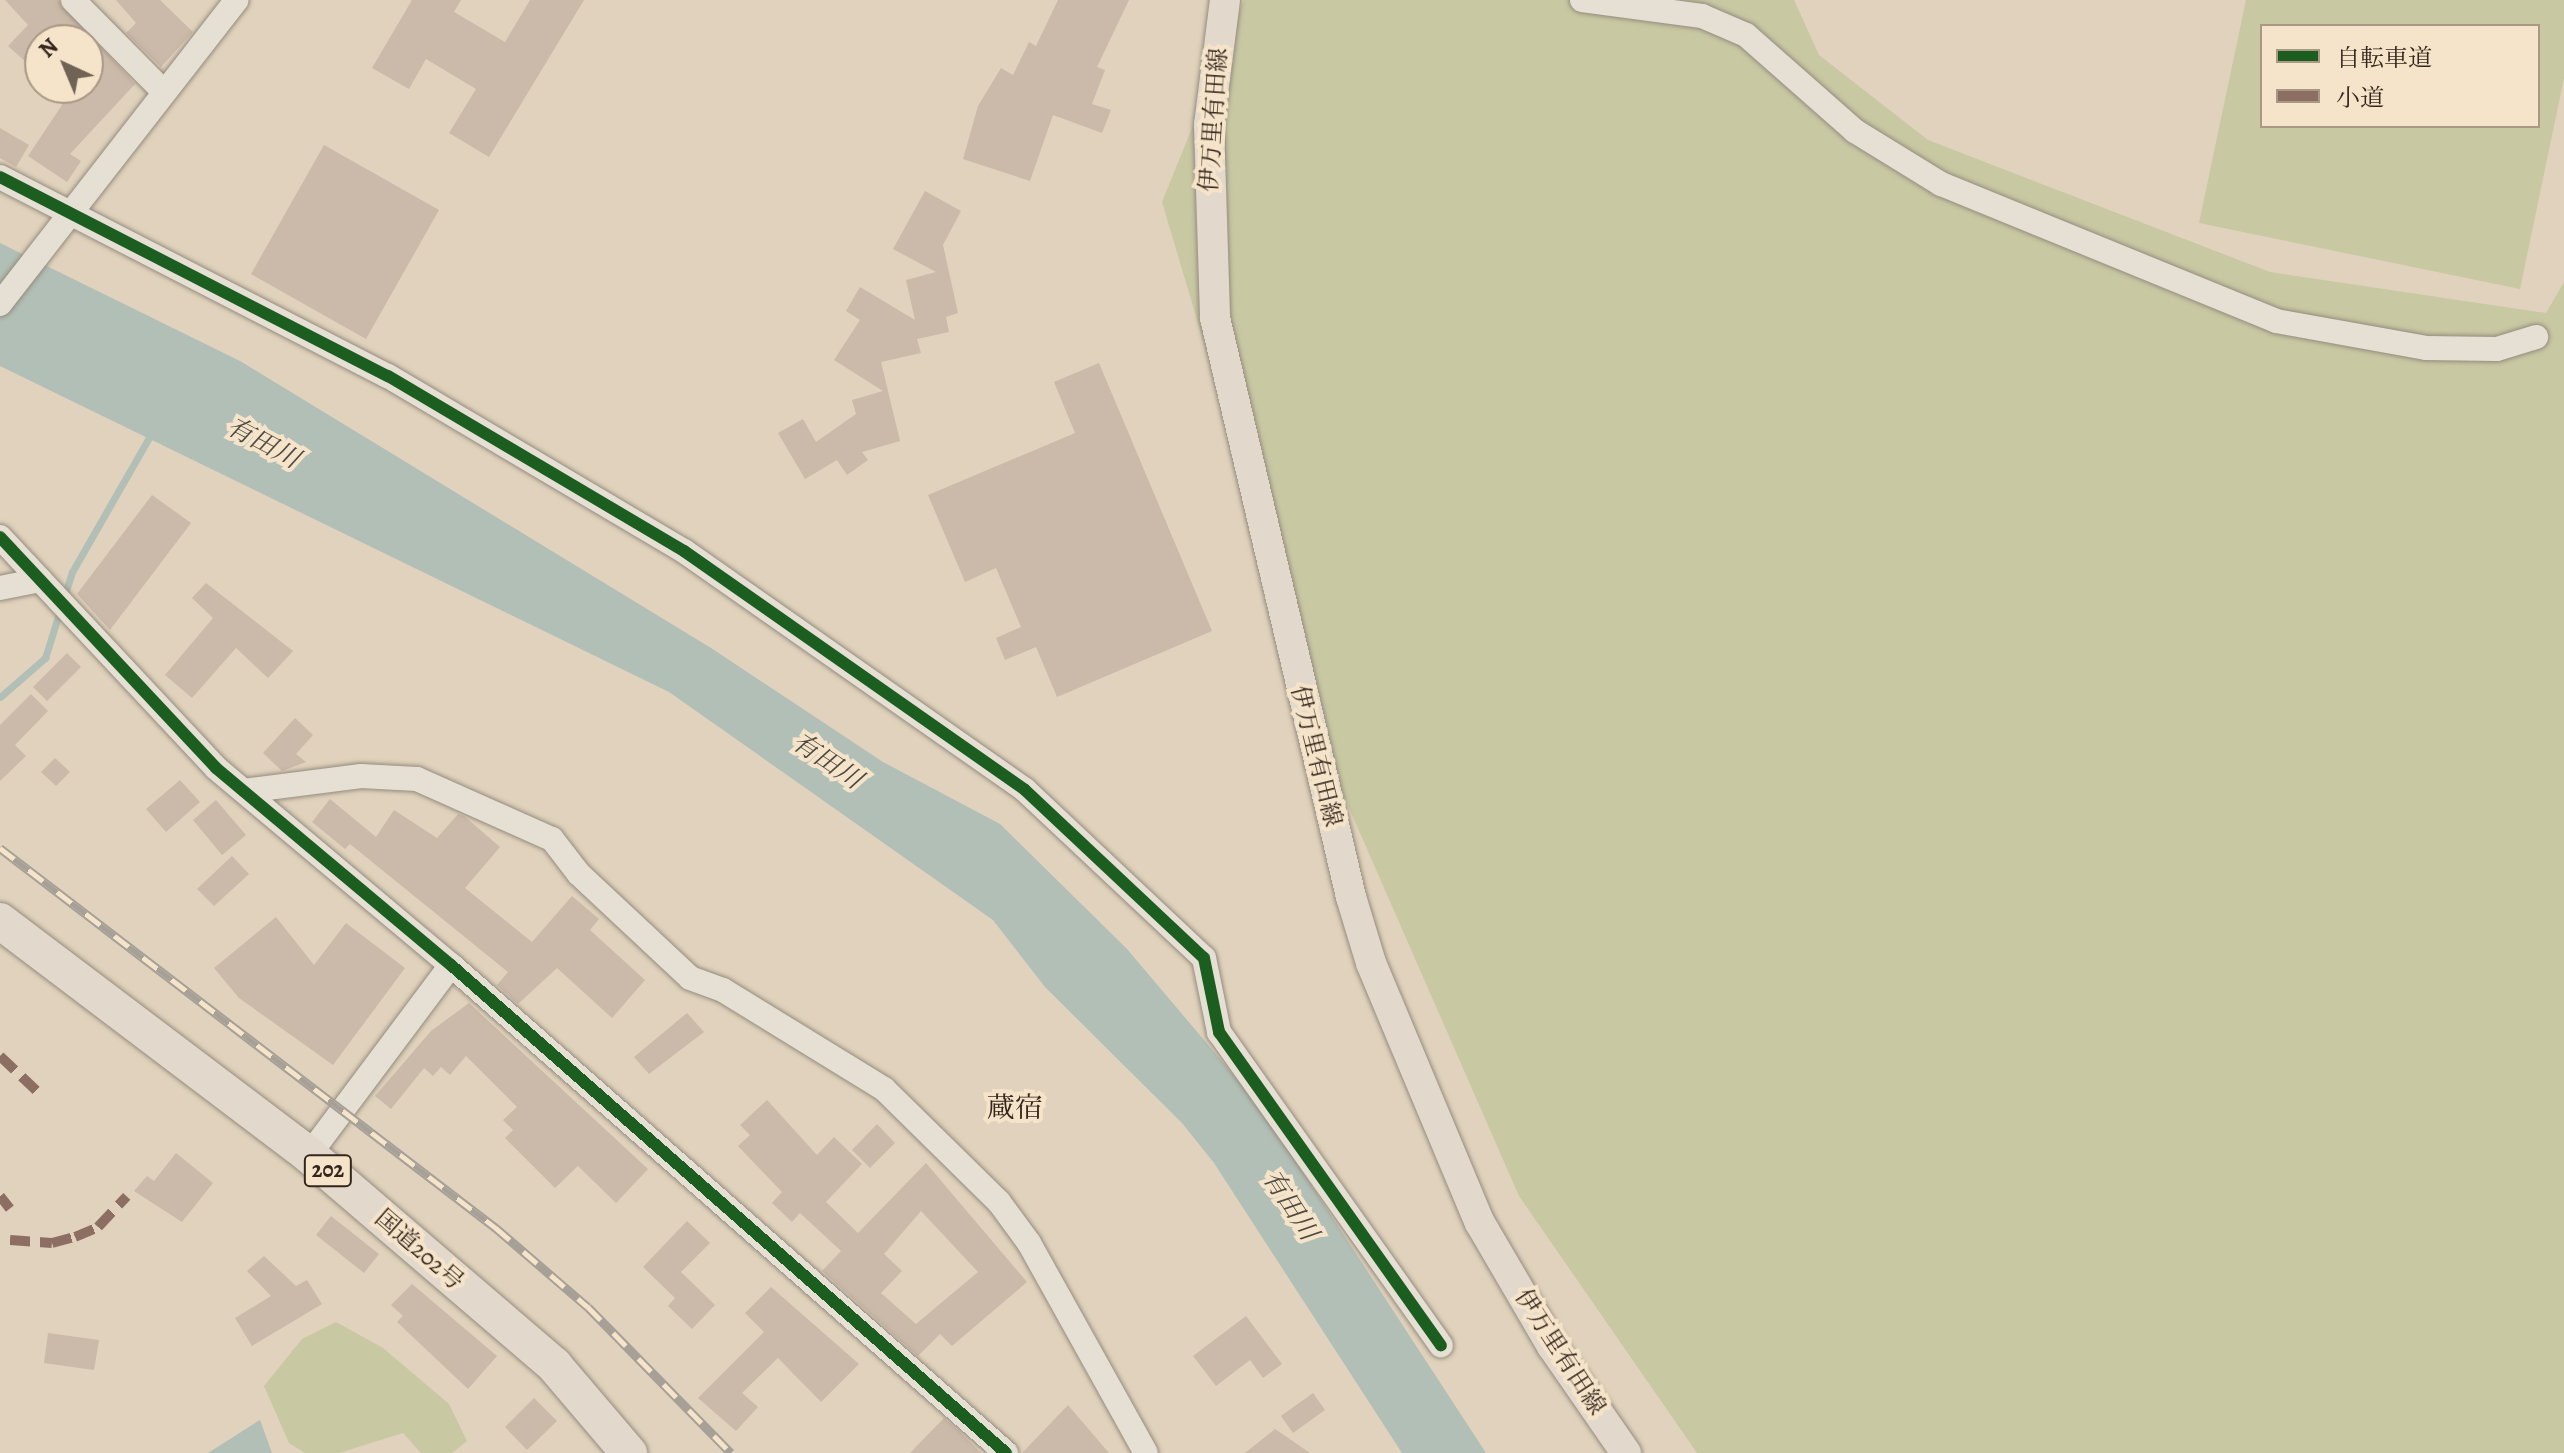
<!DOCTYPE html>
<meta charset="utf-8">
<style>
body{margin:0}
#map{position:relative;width:2564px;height:1453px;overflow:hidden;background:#e0d2bc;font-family:Alegreya,"Noto Serif JP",serif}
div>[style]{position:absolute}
.green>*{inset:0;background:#c8c8a3}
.water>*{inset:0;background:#b1bfb6}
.stream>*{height:7px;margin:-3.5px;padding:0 3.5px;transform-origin:3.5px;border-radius:3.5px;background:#b1bfb6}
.building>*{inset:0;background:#cbb9a9}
.roads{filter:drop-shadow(0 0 2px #958c7e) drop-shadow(0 0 2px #958c7e)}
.minor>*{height:24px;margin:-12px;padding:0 12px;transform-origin:12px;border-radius:12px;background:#e6dfd4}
.major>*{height:30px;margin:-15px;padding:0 15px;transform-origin:15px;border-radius:15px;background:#e2d9cc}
.highway>*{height:36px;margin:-18px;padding:0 18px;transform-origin:18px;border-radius:18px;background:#e2d9cc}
.rail>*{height:9px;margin-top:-4.5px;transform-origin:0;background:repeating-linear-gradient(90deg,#f5e4ca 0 18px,#a6a097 0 36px);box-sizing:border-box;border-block:2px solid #a6a097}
.quiet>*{height:10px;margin-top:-5px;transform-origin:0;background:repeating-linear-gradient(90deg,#8d6e63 0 20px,transparent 0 30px)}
.cycleway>*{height:12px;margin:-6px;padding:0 6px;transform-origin:6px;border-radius:6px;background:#1b5e20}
span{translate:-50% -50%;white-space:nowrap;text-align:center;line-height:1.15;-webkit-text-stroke:8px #f5e4ca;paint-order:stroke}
.shield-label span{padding:2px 6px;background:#f5e4ca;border:2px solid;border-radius:6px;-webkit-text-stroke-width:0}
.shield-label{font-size:22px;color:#34261c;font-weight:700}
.street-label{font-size:24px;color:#34261c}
.water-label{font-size:26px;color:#4e4a42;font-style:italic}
.quarter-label{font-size:28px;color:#34261c}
.legend{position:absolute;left:2260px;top:24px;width:280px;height:104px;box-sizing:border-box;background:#f5e4ca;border:2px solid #a89884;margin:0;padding:10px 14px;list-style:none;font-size:24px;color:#34261c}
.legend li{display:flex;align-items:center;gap:16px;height:40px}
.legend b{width:40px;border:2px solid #a89884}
.north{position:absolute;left:24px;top:24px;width:80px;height:80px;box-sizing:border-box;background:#f5e4ca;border:2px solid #a89884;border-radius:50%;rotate:316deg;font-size:22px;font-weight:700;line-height:32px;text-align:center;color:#34261c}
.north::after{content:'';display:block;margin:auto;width:28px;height:36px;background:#706254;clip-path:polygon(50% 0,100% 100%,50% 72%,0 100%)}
</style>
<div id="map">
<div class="green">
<i style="clip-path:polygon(1244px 0,1794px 0,1819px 55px,1928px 140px,2270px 272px,2546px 313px,2564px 282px,2564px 1453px,1697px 1453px,1519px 1196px,1328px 760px,1162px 202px)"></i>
<i style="clip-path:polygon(evenodd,2246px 0,2564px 0,2564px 78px,2520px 289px,2199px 223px,2246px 0,2262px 26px,2538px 26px,2538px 126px,2262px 126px,2262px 26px)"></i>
<i style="clip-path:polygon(336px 1322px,383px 1348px,449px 1404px,467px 1441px,452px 1453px,421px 1453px,403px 1433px,339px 1453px,305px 1453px,289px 1443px,264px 1386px,302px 1339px)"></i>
</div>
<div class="water">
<i style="clip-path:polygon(0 243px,240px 361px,711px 648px,883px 762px,1000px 824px,1127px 949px,1259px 1105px,1486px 1453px,1402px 1453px,1214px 1163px,1182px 1123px,1045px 987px,993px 920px,669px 692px,0 366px)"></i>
<i style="clip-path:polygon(260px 1420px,272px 1453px,208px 1453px)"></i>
</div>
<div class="stream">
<i style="left:0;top:697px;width:60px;rotate:-40.9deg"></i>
<i style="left:45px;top:658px;width:90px;rotate:-72.6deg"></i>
<i style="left:72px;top:572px;width:159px;rotate:-60.2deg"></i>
</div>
<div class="building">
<i style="clip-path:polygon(5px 0,58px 0,135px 84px,70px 154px,81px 161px,67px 182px,28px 156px,66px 99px,54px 88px,88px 88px,88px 40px,40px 40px,40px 52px,28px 64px,8px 46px,28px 25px)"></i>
<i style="clip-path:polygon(116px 0,160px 0,193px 32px,161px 67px,126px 33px,136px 23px)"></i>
<i style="clip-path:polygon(412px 0,461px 0,454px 12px,505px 42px,530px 0,584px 0,489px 157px,449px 133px,476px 89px,426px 59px,409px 89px,372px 68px)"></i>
<i style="clip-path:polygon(1058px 0,1129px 0,1097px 67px,1105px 70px,1092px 104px,1111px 110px,1102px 133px,1053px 115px,1030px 181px,963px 159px,978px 106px,1001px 68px,1013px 75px,1029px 42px,1036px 46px)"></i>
<i style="clip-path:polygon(0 128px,29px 145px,16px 167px,0 158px)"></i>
<i style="clip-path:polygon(324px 145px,439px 210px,366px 339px,251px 274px)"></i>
<i style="clip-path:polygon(925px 191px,961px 211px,943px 245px,958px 313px,946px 317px,949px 332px,917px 339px,921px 353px,881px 362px,900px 441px,862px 452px,868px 460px,847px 475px,837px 460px,805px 479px,778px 433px,803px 419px,816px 442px,856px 414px,852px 400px,883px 391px,834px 360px,860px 320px,846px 311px,860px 287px,915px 320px,906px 280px,936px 272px,893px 249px)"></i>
<i style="clip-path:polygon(1099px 363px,1212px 631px,1057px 697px,1036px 647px,1005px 660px,996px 638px,1021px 627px,996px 568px,965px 582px,928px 495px,1075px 433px,1054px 382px)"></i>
<i style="clip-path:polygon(152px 495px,191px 523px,110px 630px,77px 594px)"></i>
<i style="clip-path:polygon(206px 583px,293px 651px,268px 678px,236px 648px,192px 698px,165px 675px,213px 618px,192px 598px)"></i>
<i style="clip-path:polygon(67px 653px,81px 667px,47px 701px,33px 687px)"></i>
<i style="clip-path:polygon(31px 694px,48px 711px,15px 745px,26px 756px,0 781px,0 725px)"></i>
<i style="clip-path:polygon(295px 718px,313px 735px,296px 754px,306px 762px,282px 771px,263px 753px)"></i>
<i style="clip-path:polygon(55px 758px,70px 772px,56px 786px,41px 772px)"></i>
<i style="clip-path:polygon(180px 780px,200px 802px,166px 832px,146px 809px)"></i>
<i style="clip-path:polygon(330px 799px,376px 837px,394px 810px,437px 838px,458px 814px,464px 816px,500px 847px,465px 888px,532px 942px,572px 896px,599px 919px,590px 930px,645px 980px,612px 1018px,557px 968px,518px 1004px,497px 985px,508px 972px,350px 844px,345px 849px,312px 822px)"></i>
<i style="clip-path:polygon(216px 800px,246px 835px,222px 855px,193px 820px)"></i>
<i style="clip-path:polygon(232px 856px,249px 874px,214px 906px,197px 889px)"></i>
<i style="clip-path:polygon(276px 917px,314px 965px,346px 923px,405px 968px,333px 1065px,239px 998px,214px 968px)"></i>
<i style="clip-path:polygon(469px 1003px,648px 1169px,616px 1203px,578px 1166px,555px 1188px,505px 1138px,513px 1130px,503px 1120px,517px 1107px,466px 1056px,450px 1075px,441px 1067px,433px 1076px,424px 1068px,391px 1109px,375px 1096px,431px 1031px)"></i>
<i style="clip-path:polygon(687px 1013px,704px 1032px,649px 1074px,634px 1057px)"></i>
<i style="clip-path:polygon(evenodd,767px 1100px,817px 1155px,834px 1137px,862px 1164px,826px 1202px,858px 1233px,926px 1163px,1027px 1282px,952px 1346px,940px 1334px,918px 1356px,822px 1271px,841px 1251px,800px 1213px,792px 1222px,772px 1203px,782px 1192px,738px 1146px,750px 1135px,740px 1125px,767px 1100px,921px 1211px,978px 1272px,916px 1324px,881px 1293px,902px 1271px,884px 1254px,921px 1211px)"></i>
<i style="clip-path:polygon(877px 1124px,895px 1143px,870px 1168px,852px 1150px)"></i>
<i style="clip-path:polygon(176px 1153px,213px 1183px,182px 1222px,134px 1191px,147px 1176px,154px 1181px)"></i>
<i style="clip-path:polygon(331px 1216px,379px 1254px,364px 1273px,316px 1235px)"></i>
<i style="clip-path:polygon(687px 1221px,710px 1243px,681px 1272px,715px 1305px,692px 1329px,668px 1306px,675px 1298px,643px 1267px)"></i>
<i style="clip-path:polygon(264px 1256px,296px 1286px,307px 1280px,322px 1304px,252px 1346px,235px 1318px,271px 1296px,247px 1271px)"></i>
<i style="clip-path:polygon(412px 1284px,497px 1356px,468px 1389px,397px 1322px,403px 1316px,391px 1305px)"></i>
<i style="clip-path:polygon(771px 1287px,859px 1364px,821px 1402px,778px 1358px,742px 1393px,758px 1407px,736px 1431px,698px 1398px,764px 1332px,745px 1313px)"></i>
<i style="clip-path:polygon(1246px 1316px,1282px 1364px,1263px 1378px,1250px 1360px,1216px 1386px,1193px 1356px)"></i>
<i style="clip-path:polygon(48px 1333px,99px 1340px,94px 1370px,44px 1363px)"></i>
<i style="clip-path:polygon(1313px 1393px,1325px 1410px,1293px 1433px,1281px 1416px)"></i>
<i style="clip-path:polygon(534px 1398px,557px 1421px,527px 1450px,505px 1427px)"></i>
<i style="clip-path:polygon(1068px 1405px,1109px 1453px,1022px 1453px,1047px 1427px)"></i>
<i style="clip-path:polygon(944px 1418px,961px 1433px,981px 1453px,910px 1453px)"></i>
<i style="clip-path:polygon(1275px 1429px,1310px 1453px,1245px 1453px)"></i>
</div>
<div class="roads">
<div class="minor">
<i style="left:73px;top:0;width:125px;rotate:45.3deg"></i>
<i style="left:1582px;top:0;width:121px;rotate:7.6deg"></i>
<i style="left:1702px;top:16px;width:48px;rotate:23.4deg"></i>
<i style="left:1746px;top:35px;width:145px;rotate:41.4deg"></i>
<i style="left:1855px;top:131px;width:101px;rotate:31.6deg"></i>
<i style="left:1941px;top:184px;width:362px;rotate:22.2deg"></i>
<i style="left:2276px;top:321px;width:152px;rotate:10.2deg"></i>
<i style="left:2426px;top:348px;width:71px;rotate:0.8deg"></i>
<i style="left:2497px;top:349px;width:41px;rotate:-17.1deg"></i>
<i style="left:0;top:177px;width:436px;rotate:27.2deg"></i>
<i style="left:388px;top:376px;width:344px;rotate:30.6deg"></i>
<i style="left:684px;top:551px;width:416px;rotate:35deg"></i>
<i style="left:1025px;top:790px;width:245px;rotate:43.2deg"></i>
<i style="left:1204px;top:958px;width:76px;rotate:78.5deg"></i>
<i style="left:1219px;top:1032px;width:384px;rotate:54.7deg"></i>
<i style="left:0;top:304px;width:385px;rotate:-52.1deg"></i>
<i style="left:0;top:537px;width:316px;rotate:46.9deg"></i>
<i style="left:216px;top:768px;width:307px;rotate:40deg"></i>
<i style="left:451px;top:965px;width:739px;rotate:41.32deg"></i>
<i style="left:0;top:588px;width:41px;rotate:-11.3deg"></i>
<i style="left:244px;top:791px;width:118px;rotate:-7.3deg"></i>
<i style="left:361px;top:776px;width:56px;rotate:3.1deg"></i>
<i style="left:417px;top:779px;width:148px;rotate:24deg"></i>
<i style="left:552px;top:839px;width:44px;rotate:52.4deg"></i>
<i style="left:579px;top:874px;width:152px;rotate:43.1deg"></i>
<i style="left:690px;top:978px;width:35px;rotate:20deg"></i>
<i style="left:723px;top:990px;width:189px;rotate:31.6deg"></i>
<i style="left:884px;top:1089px;width:161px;rotate:44.5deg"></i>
<i style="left:999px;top:1202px;width:51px;rotate:53.8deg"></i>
<i style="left:1029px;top:1243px;width:240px;rotate:60.9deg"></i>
<i style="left:309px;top:1155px;width:237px;rotate:-53.2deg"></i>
</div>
<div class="major">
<i style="left:1225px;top:0;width:126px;rotate:97.3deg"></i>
<i style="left:1209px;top:125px;width:193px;rotate:88.2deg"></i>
<i style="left:1215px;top:318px;width:595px;rotate:76.78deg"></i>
<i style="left:1351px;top:897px;width:69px;rotate:73.1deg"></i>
<i style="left:1371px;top:963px;width:282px;rotate:67.3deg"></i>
<i style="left:1480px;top:1223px;width:143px;rotate:59.7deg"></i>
<i style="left:1552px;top:1346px;width:130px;rotate:55.3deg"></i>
</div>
<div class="highway">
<i style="left:0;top:921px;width:388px;rotate:37.1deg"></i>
<i style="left:309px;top:1155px;width:323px;rotate:40.6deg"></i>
<i style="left:554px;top:1365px;width:116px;rotate:49.6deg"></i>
</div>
</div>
<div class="rail">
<i style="left:0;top:848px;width:625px;rotate:37.46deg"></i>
<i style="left:496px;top:1228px;width:121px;rotate:40.7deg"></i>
<i style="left:588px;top:1307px;width:204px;rotate:45.6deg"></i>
</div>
<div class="quiet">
<i style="left:0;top:1056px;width:59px;rotate:43.6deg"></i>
<i style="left:0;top:1196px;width:16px;rotate:52deg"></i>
<i style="left:10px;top:1240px;width:42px;rotate:4.1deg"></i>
<i style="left:52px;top:1243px;width:24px;rotate:-15deg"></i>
<i style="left:75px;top:1237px;width:25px;rotate:-23deg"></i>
<i style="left:98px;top:1227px;width:42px;rotate:-46.9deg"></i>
</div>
<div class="cycleway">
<i style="left:0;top:177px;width:436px;rotate:27.2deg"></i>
<i style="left:388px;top:376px;width:344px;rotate:30.6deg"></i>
<i style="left:684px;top:551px;width:416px;rotate:35deg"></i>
<i style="left:1025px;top:790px;width:245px;rotate:43.2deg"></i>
<i style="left:1204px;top:958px;width:76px;rotate:78.5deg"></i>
<i style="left:1219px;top:1032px;width:384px;rotate:54.7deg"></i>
<i style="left:0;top:537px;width:316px;rotate:46.9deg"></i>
<i style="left:216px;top:768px;width:307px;rotate:40deg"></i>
<i style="left:451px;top:965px;width:739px;rotate:41.32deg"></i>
</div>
<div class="shield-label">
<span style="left:328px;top:1171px">202</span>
</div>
<div class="street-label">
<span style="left:1214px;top:120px;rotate:-86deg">伊万里有田線</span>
<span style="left:1316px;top:756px;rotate:76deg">伊万里有田線</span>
<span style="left:419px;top:1250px;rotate:41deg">国道202号</span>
<span style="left:1560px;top:1352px;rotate:57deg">伊万里有田線</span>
</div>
<div class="water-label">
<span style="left:263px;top:443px;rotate:28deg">有田川</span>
<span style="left:827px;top:761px;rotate:34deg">有田川</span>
<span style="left:1290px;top:1205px;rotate:57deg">有田川</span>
</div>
<div class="quarter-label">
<span style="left:1015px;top:1108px">蔵宿</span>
</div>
<ul class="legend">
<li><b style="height:10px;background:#1b5e20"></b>自転車道</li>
<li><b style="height:10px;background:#8d6e63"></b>小道</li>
</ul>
<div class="north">N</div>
</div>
